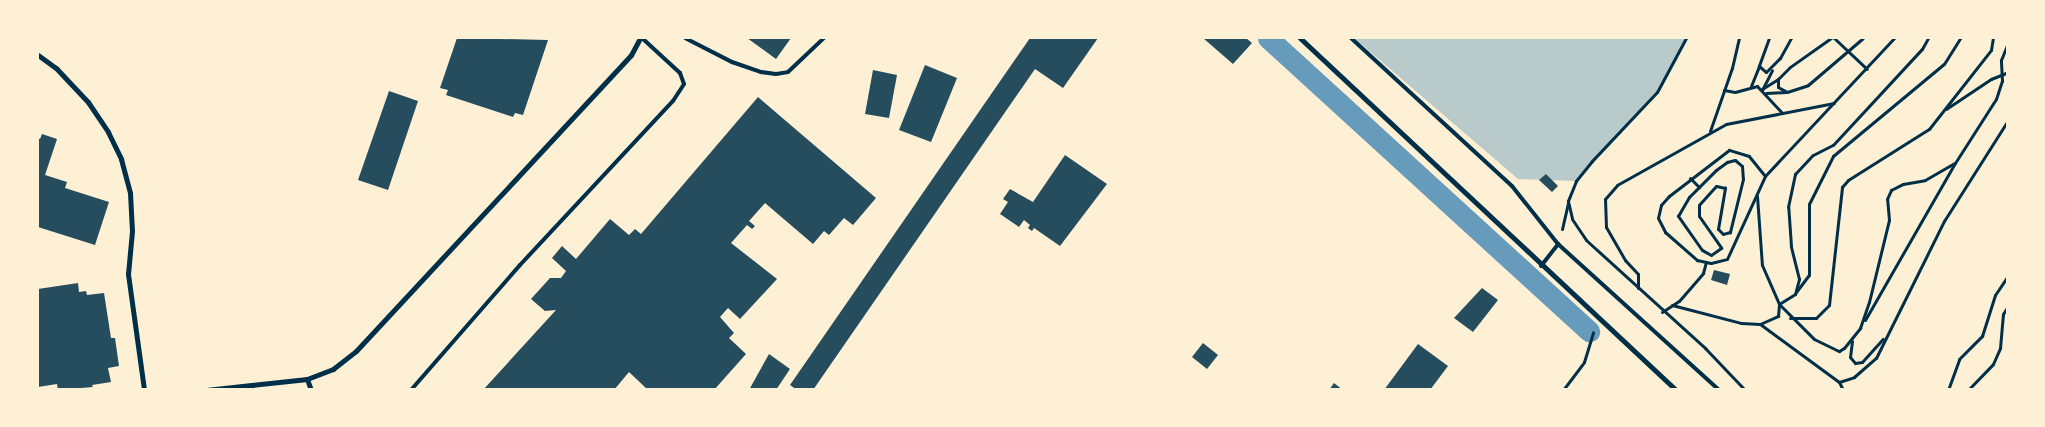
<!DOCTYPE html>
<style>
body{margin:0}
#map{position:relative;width:2045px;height:427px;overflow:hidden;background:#fdf0d5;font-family:Signika,sans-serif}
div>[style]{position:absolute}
.green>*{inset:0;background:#b9caca}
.canal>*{height:21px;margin:-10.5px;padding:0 10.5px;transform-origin:10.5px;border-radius:10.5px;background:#669bbc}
.building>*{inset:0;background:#264d5e}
.path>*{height:3px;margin:-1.5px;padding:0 1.5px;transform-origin:1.5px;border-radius:1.5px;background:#003049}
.service>*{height:4px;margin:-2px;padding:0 2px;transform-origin:2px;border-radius:2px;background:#003049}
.minor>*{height:5px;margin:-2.5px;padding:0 2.5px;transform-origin:2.5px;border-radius:2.5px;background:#003049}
span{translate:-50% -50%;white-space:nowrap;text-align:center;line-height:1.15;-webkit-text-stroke:4px #fdf0d5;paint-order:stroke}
.frame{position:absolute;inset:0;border:39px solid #fdf0d5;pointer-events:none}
</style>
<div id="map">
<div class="green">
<i style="clip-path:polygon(1354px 38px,1686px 38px,1657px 92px,1576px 181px,1518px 179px)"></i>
</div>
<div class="canal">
<i style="left:1268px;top:38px;width:435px;rotate:42.4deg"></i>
</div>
<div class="building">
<i style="clip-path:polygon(457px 38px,548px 40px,523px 115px,515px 113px,513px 117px,446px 95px,448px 90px,440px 88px)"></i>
<i style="clip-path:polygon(747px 38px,791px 38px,776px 59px)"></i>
<i style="clip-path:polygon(1030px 38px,1098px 38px,1063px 88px,1035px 69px,813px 390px,797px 390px,790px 385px)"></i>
<i style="clip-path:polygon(1203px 38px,1246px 38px,1252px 43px,1233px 64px)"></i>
<i style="clip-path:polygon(925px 65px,957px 78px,931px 142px,899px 130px)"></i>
<i style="clip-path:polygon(873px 70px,897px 75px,889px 118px,865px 114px)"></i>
<i style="clip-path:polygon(389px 91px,418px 101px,388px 190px,358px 180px)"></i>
<i style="clip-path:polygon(758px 97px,876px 198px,853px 225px,844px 218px,829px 235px,824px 231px,813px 244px,765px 203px,749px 221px,755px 226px,752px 229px,747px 225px,731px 243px,777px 279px,740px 319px,728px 308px,720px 317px,734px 333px,729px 338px,746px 354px,714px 390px,648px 390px,629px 372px,614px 390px,483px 390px,556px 310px,545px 311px,531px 299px,550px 278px,561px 278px,566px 271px,552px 258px,562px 246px,576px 259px,610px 219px,629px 235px,635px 229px,641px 234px)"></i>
<i style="clip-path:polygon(42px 134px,57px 139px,45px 175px,67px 182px,65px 188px,109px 202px,95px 245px,38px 227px,38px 138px,40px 139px)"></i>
<i style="clip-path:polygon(1065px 155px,1107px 184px,1060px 246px,1034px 228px,1032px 231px,1028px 228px,1030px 225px,1024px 220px,1019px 227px,1000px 214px,1008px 202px,1003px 199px,1010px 189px,1033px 202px)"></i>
<i style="clip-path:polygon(1546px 174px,1558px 186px,1552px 192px,1539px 180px)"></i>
<i style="clip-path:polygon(1714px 270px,1730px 274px,1727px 285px,1711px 280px)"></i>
<i style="clip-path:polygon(78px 283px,79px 292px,86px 291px,87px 295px,104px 293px,111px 338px,115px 338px,119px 366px,108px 368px,111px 382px,92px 385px,93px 387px,58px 390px,57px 384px,38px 387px,38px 289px)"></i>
<i style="clip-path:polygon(1482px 288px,1498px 300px,1473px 332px,1454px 318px)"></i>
<i style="clip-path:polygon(1203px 343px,1218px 355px,1207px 369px,1192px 357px)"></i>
<i style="clip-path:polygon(1418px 344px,1448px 366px,1430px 390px,1384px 390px)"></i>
<i style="clip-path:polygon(769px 354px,790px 369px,776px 390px,749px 390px)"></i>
<i style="clip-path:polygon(1334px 383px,1343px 390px,1329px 390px)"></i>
</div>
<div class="path">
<i style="left:1686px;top:38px;width:61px;rotate:118.2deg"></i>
<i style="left:1657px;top:92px;width:95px;rotate:133.3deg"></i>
<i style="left:1592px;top:161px;width:26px;rotate:129deg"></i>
<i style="left:1576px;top:181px;width:22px;rotate:112deg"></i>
<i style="left:1568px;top:201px;width:18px;rotate:77deg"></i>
<i style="left:1572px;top:219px;width:25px;rotate:56deg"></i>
<i style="left:1586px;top:240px;width:161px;rotate:42.2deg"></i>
<i style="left:1705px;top:348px;width:58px;rotate:46.4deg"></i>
<i style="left:1769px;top:38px;width:30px;rotate:110deg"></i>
<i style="left:1759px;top:66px;width:9px;rotate:41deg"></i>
<i style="left:1766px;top:72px;width:20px;rotate:-45deg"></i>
<i style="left:1780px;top:58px;width:23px;rotate:-61deg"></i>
<i style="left:1831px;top:38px;width:50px;rotate:144.7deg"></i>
<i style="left:1790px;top:67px;width:17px;rotate:135deg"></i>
<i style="left:1778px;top:79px;width:8px;rotate:90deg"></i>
<i style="left:1778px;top:87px;width:10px;rotate:29deg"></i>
<i style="left:1787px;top:92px;width:22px;rotate:-18deg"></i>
<i style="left:1808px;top:85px;width:72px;rotate:-40.5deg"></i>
<i style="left:1834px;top:38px;width:45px;rotate:43.2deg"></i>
<i style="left:1751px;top:86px;width:22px;rotate:-68deg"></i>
<i style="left:1762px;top:89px;width:19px;rotate:-32deg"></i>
<i style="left:1724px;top:90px;width:11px;rotate:10deg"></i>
<i style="left:1735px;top:92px;width:23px;rotate:-15deg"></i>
<i style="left:1757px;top:86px;width:37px;rotate:47deg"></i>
<i style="left:1762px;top:90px;width:22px;rotate:-63deg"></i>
<i style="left:1766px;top:93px;width:20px;rotate:-3deg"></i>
<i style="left:1946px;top:109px;width:54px;rotate:-33.7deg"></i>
<i style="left:1991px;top:79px;width:18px;rotate:-22deg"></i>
<i style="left:1710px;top:131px;width:67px;rotate:-70.8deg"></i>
<i style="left:1732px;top:68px;width:31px;rotate:-77deg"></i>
<i style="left:1735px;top:160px;width:9px;rotate:41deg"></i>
<i style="left:1742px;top:166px;width:13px;rotate:86deg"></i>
<i style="left:1743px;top:179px;width:55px;rotate:103.8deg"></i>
<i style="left:1730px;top:232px;width:7px;rotate:164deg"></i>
<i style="left:1723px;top:234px;width:7px;rotate:-135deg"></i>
<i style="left:1718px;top:229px;width:42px;rotate:-80.3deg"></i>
<i style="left:1725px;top:188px;width:9px;rotate:-167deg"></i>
<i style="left:1716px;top:186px;width:25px;rotate:132deg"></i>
<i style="left:1699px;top:205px;width:11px;rotate:90deg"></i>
<i style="left:1699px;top:216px;width:39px;rotate:55deg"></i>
<i style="left:1721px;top:248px;width:12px;rotate:145deg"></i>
<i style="left:1711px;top:255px;width:10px;rotate:-151deg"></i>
<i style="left:1702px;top:250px;width:42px;rotate:-125.2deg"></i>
<i style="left:1678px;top:216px;width:22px;rotate:-60deg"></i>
<i style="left:1689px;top:197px;width:38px;rotate:-45deg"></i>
<i style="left:1716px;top:170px;width:14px;rotate:-36deg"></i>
<i style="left:1727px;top:162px;width:8px;rotate:-14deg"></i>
<i style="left:1765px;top:176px;width:26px;rotate:-129deg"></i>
<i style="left:1749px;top:156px;width:21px;rotate:-163deg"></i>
<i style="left:1729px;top:150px;width:76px;rotate:142.5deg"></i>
<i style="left:1669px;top:196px;width:12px;rotate:132deg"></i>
<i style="left:1661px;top:205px;width:13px;rotate:103deg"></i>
<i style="left:1658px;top:218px;width:16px;rotate:63deg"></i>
<i style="left:1665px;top:232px;width:43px;rotate:41.2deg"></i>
<i style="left:1697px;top:260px;width:14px;rotate:12deg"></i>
<i style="left:1711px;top:263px;width:16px;rotate:-14deg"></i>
<i style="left:1727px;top:259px;width:91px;rotate:-65.4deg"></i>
<i style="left:1765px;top:176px;width:189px;rotate:-46.9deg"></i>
<i style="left:1690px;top:178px;width:13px;rotate:45deg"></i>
<i style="left:1757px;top:196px;width:69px;rotate:85.9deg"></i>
<i style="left:1762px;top:265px;width:43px;rotate:66.4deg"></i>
<i style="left:1779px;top:304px;width:49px;rotate:45deg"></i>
<i style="left:1814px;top:339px;width:28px;rotate:26deg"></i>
<i style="left:1839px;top:351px;width:6px;rotate:-31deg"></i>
<i style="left:1844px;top:348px;width:26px;rotate:-51deg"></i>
<i style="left:1860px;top:328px;width:28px;rotate:-71deg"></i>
<i style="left:1869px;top:302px;width:84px;rotate:-76.3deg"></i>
<i style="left:1889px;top:220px;width:21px;rotate:-95deg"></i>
<i style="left:1887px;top:199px;width:10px;rotate:-66deg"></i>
<i style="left:1891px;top:190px;width:13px;rotate:-27deg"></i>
<i style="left:1903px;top:184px;width:22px;rotate:-10deg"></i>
<i style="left:1925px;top:180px;width:34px;rotate:-30deg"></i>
<i style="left:1955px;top:163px;width:76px;rotate:-57.4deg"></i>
<i style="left:1996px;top:99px;width:19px;rotate:-72deg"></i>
<i style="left:2002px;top:81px;width:21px;rotate:-93deg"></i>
<i style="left:2001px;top:60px;width:18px;rotate:-68deg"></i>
<i style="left:1562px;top:229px;width:26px;rotate:-77deg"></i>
<i style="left:1638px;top:288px;width:14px;rotate:-90deg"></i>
<i style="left:1638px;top:274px;width:19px;rotate:-133deg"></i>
<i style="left:1625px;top:260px;width:38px;rotate:-120deg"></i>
<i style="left:1606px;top:227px;width:28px;rotate:-92deg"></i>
<i style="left:1605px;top:199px;width:18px;rotate:-49deg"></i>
<i style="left:1617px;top:185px;width:125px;rotate:-29.2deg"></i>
<i style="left:1726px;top:124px;width:110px;rotate:-11deg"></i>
<i style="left:1796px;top:292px;width:21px;rotate:-53deg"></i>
<i style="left:1809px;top:275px;width:71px;rotate:-90deg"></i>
<i style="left:1809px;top:204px;width:54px;rotate:-63.4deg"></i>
<i style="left:1833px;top:156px;width:144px;rotate:-39.7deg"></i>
<i style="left:1944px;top:64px;width:31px;rotate:-58deg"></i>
<i style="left:1672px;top:305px;width:71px;rotate:14.6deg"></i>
<i style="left:1741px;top:323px;width:19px;rotate:3deg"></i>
<i style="left:1760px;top:324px;width:20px;rotate:-24deg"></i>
<i style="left:1778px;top:316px;width:12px;rotate:-85deg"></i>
<i style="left:1779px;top:304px;width:19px;rotate:-32deg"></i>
<i style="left:1795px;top:294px;width:16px;rotate:-75deg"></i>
<i style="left:1799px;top:279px;width:34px;rotate:-104deg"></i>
<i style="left:1791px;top:246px;width:39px;rotate:-94deg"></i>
<i style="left:1788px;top:207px;width:34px;rotate:-78deg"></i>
<i style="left:1795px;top:174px;width:26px;rotate:-47deg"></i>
<i style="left:1813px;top:155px;width:22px;rotate:-27deg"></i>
<i style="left:1833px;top:145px;width:131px;rotate:-47.2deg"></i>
<i style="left:1922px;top:49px;width:13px;rotate:-61deg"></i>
<i style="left:1662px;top:312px;width:20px;rotate:-33deg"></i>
<i style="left:1679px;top:301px;width:37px;rotate:-49deg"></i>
<i style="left:1703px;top:273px;width:11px;rotate:-75deg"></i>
<i style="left:1790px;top:318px;width:26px"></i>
<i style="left:1816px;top:318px;width:18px;rotate:-45deg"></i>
<i style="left:1829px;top:305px;width:119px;rotate:-83.7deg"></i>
<i style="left:1842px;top:187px;width:9px;rotate:-49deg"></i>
<i style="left:1848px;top:180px;width:96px;rotate:-32.2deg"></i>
<i style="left:1929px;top:129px;width:100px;rotate:-51.9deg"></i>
<i style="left:1991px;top:50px;width:12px;rotate:-81deg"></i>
<i style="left:1865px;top:320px;width:181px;rotate:-60.2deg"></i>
<i style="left:1760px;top:324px;width:98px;rotate:36.3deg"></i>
<i style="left:1839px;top:382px;width:9px;rotate:63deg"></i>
<i style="left:1852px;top:341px;width:16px;rotate:97deg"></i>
<i style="left:1850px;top:357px;width:8px;rotate:50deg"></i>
<i style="left:1855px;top:363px;width:7px;rotate:-8deg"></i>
<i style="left:1862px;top:362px;width:31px;rotate:-48deg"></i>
<i style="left:1839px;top:382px;width:16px;rotate:-18deg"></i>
<i style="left:1854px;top:377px;width:29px;rotate:-41deg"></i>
<i style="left:1876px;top:358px;width:153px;rotate:-63.6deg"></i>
<i style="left:1944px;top:221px;width:120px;rotate:-57.6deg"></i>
<i style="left:1563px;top:390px;width:35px;rotate:-53deg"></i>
<i style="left:1584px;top:362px;width:31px;rotate:-73deg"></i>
<i style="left:1948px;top:390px;width:33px;rotate:-70deg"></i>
<i style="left:1959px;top:359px;width:33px;rotate:-45deg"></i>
<i style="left:1982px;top:336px;width:43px;rotate:-72.4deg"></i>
<i style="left:1995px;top:295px;width:23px;rotate:-56deg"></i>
<i style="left:1968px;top:390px;width:36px;rotate:-46deg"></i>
<i style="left:1993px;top:364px;width:17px;rotate:-66deg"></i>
<i style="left:2000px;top:348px;width:34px;rotate:-85deg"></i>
<i style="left:2003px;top:314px;width:9px;rotate:-58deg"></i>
</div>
<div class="service">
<i style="left:685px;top:38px;width:53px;rotate:27.1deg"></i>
<i style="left:732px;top:62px;width:31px;rotate:19deg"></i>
<i style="left:761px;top:72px;width:15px;rotate:8deg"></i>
<i style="left:776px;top:74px;width:12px;rotate:-9deg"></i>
<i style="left:788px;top:72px;width:50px;rotate:-43.4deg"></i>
<i style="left:1351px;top:38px;width:219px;rotate:42.6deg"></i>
<i style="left:1512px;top:186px;width:74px;rotate:51.6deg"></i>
<i style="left:1558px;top:244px;width:217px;rotate:42.2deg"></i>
<i style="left:1541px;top:266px;width:28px;rotate:-52deg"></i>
<i style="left:411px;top:390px;width:166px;rotate:-48.9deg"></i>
<i style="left:520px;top:265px;width:224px;rotate:-47deg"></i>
<i style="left:673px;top:101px;width:20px;rotate:-57deg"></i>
<i style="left:684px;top:84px;width:12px;rotate:-110deg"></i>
<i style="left:680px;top:73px;width:52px;rotate:-137.4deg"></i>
</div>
<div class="minor">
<i style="left:1300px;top:38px;width:515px;rotate:43.11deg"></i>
<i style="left:38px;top:55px;width:22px;rotate:36deg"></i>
<i style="left:56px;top:68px;width:47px;rotate:46.7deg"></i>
<i style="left:88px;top:102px;width:36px;rotate:56deg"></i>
<i style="left:108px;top:132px;width:30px;rotate:64deg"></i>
<i style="left:121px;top:159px;width:35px;rotate:75deg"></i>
<i style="left:130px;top:193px;width:38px;rotate:87deg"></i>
<i style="left:132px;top:231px;width:43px;rotate:95.3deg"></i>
<i style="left:128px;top:274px;width:117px;rotate:82.1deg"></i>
<i style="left:307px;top:379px;width:12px;rotate:70deg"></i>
<i style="left:206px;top:390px;width:102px;rotate:-6.2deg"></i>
<i style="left:307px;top:379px;width:28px;rotate:-21deg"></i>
<i style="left:333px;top:369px;width:29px;rotate:-38deg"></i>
<i style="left:356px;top:351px;width:404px;rotate:-47.1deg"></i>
<i style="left:631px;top:55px;width:19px;rotate:-62deg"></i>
</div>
<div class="frame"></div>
</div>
